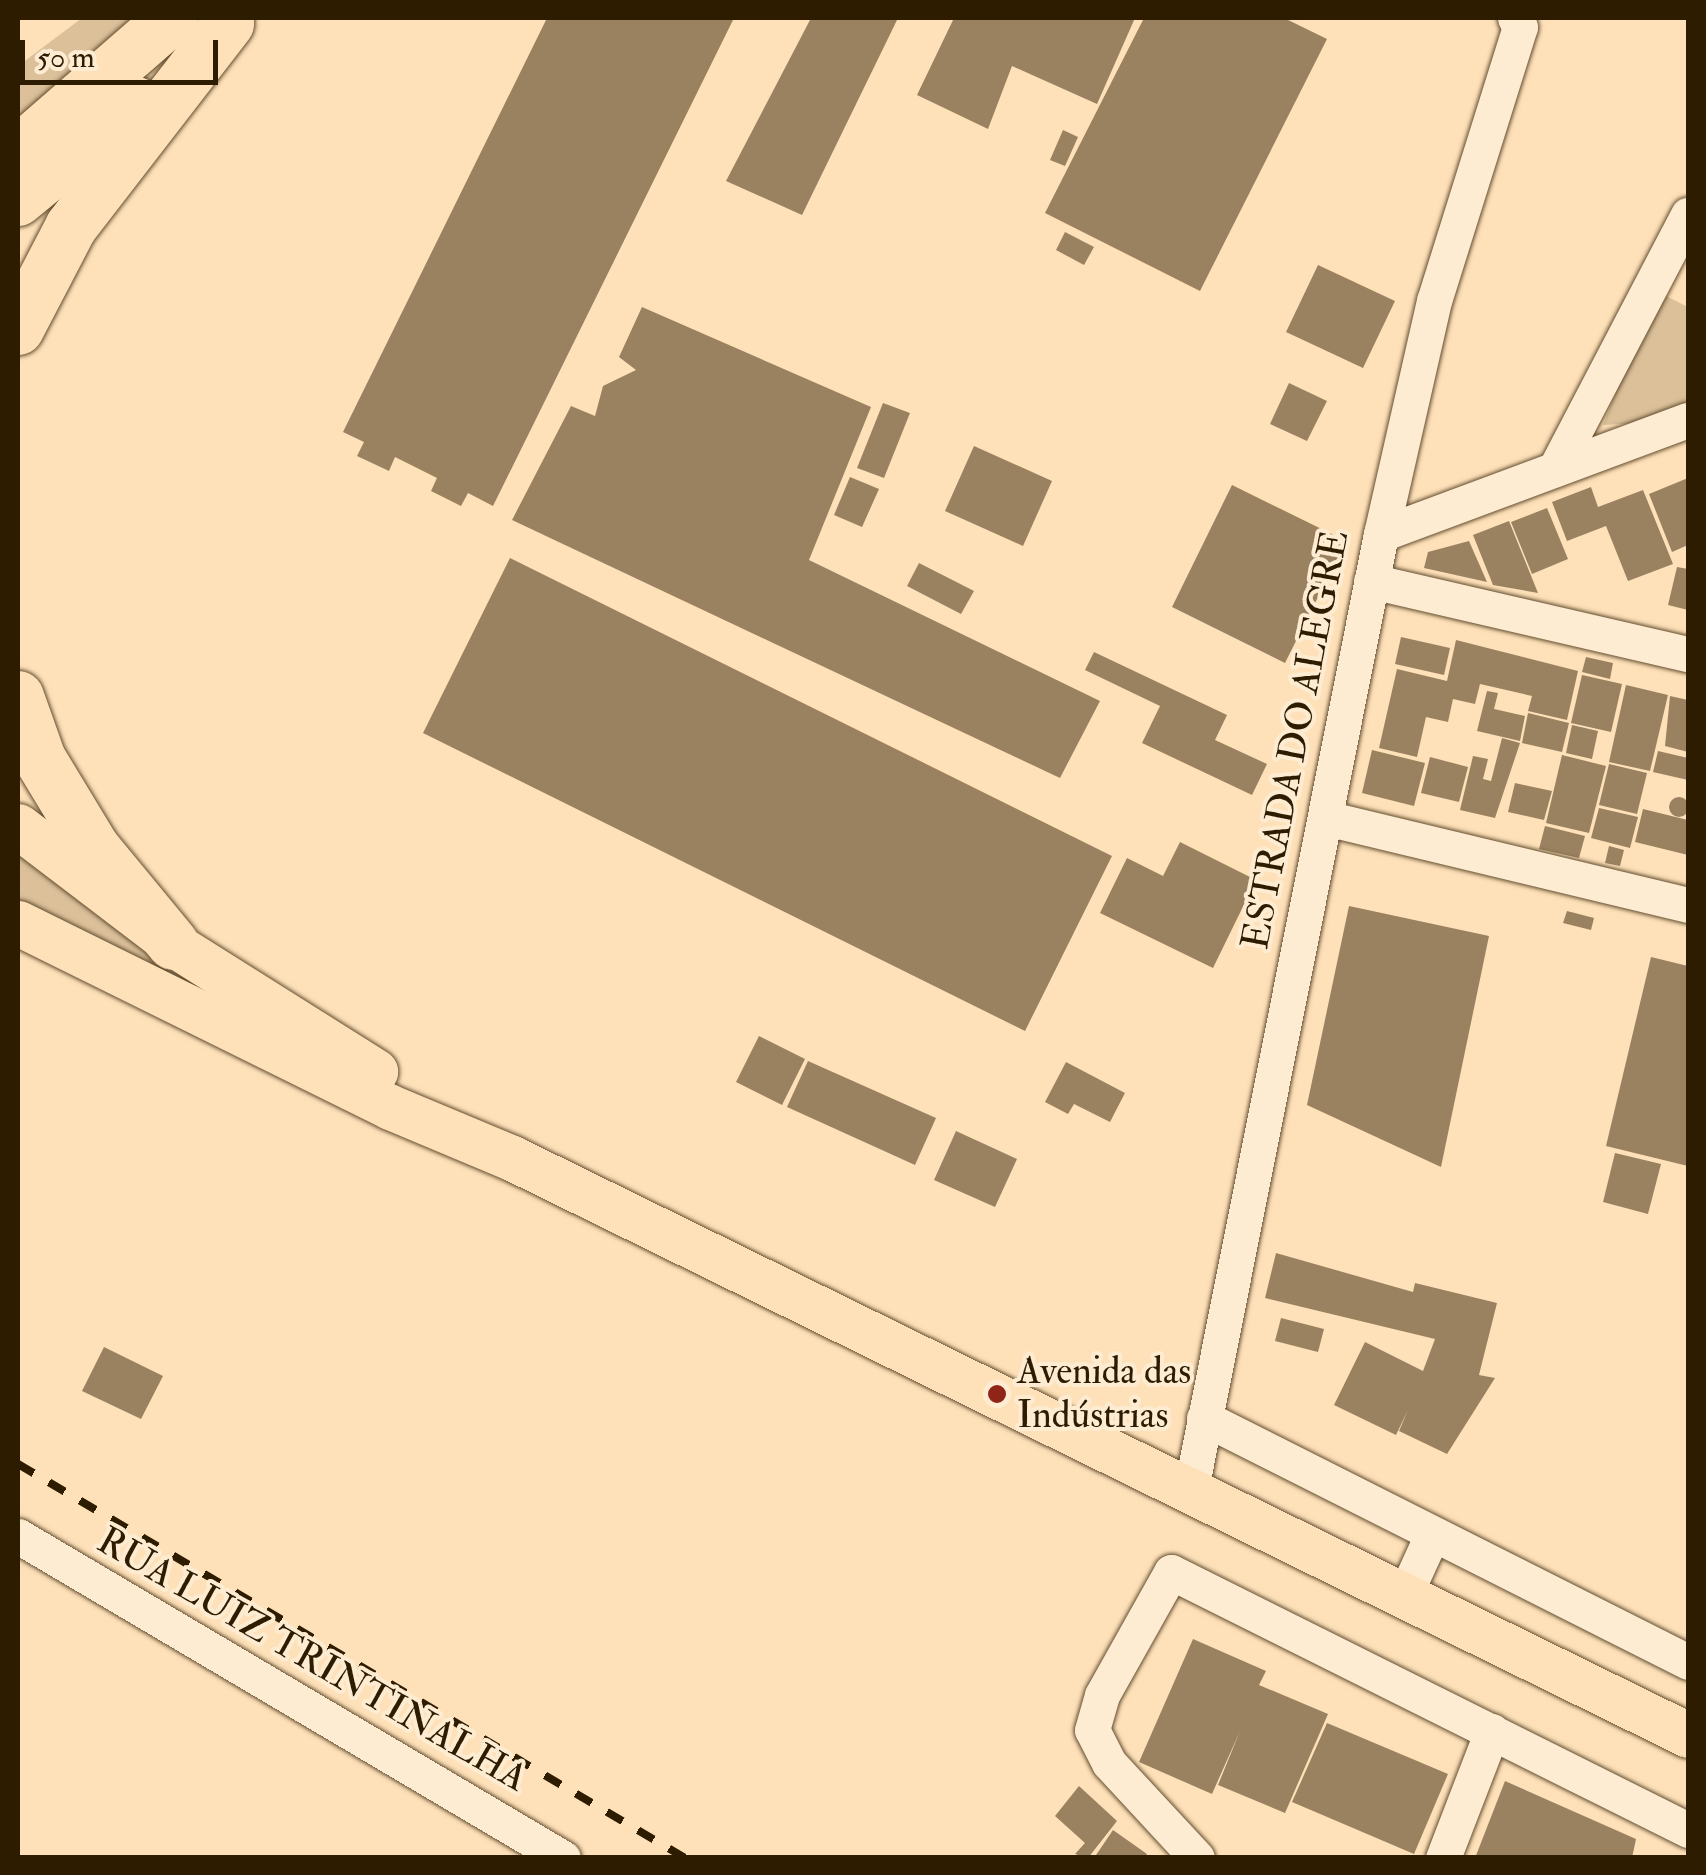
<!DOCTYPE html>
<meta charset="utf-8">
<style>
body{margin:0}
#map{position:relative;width:1706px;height:1875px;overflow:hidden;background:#fee1b9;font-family:"IM FELL Double Pica",serif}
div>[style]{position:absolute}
.green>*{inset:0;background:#dbc09a}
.building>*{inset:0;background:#9a8261}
.round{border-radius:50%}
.roads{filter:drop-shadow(0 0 2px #624d2f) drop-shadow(0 0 2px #624d2f)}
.minor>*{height:35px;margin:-17.5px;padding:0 17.5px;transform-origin:17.5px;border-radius:17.5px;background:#feecd2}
.major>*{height:45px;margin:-22.5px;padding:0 22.5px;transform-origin:22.5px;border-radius:22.5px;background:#fee1b9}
.highway>*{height:52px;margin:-26px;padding:0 26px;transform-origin:26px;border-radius:26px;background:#fee1b9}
.rail>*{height:8px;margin-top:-4px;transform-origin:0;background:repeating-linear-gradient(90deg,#2e1c01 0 18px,transparent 0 36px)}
.dots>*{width:28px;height:28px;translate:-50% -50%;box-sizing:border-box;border:5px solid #feecd2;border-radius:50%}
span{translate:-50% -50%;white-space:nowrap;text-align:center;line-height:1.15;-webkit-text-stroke:8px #feecd2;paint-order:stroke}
.street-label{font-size:38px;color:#2e1c01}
.poi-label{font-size:38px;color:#2e1c01}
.left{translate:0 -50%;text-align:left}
.frame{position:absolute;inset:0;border:20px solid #2e1c01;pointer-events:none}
.scale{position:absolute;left:20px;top:40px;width:198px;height:45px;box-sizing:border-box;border:5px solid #2e1c01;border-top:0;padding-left:12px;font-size:30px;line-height:35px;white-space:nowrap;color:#2e1c01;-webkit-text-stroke:8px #feecd2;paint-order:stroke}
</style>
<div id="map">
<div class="green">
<i style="clip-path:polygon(82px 18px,143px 18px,18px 118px,18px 66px)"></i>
<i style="clip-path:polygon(1656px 291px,1688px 307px,1688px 403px,1639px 423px,1603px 425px)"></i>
<i style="clip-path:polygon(18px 839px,264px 1015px,174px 980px,18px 900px)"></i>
</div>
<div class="building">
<i style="clip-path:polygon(547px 18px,734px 18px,493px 506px,468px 493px,461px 506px,431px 491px,437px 478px,395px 457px,389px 471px,357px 456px,364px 442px,343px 432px)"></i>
<i style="clip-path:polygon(811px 18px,898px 18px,802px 215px,726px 181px)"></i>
<i style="clip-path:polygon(954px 18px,1135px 18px,1097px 104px,1012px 66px,988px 129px,917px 95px)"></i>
<i style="clip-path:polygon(1144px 18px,1284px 18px,1327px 39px,1200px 291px,1045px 213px)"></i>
<i style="clip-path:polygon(1063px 130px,1078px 137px,1065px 166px,1050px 160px)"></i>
<i style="clip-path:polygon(1065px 232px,1094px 247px,1084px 265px,1056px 250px)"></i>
<i style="clip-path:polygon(1318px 265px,1395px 301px,1363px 368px,1286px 332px)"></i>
<i style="clip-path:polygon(642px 307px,871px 407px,809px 560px,1100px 701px,1060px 778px,512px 520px,571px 406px,595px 416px,603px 386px,636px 370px,619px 357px)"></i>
<i style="clip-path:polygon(1289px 383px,1327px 401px,1307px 441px,1270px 424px)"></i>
<i style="clip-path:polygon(883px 403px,910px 413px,884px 478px,857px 468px)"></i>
<i style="clip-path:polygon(974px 446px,1052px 481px,1023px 546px,945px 511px)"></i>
<i style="clip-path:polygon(850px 477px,879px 489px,862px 527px,834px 515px)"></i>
<i style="clip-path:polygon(1688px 478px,1688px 545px,1672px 552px,1649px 494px)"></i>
<i style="clip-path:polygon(1232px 485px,1346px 541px,1285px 663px,1172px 607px)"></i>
<i style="clip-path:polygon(1591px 487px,1598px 507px,1643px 490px,1673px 564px,1628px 581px,1606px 526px,1567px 541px,1552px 502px)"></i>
<i style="clip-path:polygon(1547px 508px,1568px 559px,1532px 574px,1511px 522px)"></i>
<i style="clip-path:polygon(1509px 521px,1538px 593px,1493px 585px,1473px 535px)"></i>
<i style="clip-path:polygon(1469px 541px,1487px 582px,1424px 568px,1428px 552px)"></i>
<i style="clip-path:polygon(510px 558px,1112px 856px,1025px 1031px,423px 733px)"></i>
<i style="clip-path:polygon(919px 563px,974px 591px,961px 614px,907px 586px)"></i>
<i style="clip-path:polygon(1677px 567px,1688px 569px,1688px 610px,1668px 605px)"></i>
<i style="clip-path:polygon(1401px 637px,1450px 648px,1444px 675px,1395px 664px)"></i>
<i style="clip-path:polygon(1456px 640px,1578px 671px,1567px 720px,1528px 711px,1532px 696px,1480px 684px,1475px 704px,1453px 699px,1448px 722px,1426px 717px,1417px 757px,1379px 748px,1397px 669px,1447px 681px)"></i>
<i style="clip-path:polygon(1094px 652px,1227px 715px,1215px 740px,1267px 764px,1252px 795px,1142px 743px,1160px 706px,1085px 670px)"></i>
<i style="clip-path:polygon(1586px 657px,1613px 663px,1610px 679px,1582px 672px)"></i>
<i style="clip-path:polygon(1582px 675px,1622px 684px,1611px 732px,1571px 723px)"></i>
<i style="clip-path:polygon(1626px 685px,1668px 695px,1650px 771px,1609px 762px)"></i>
<i style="clip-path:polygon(1487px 691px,1498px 693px,1494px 709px,1525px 716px,1520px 741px,1477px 731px)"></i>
<i style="clip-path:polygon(1670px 696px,1688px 700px,1688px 752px,1665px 746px)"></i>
<i style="clip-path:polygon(1528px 713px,1569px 723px,1562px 752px,1522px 743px)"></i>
<i style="clip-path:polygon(1572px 725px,1598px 731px,1592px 759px,1566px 753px)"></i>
<i style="clip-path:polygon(1502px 738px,1520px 743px,1495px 818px,1460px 810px,1473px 756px,1488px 759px,1483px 779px,1491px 781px)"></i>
<i style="clip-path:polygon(1372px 750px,1425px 763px,1414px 806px,1362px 793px)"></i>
<i style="clip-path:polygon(1658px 751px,1688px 758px,1688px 780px,1653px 772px)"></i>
<i style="clip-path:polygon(1562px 755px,1606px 766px,1589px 833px,1546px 823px)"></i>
<i style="clip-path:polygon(1430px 757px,1468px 767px,1459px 802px,1421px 793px)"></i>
<i style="clip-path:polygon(1609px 764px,1647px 773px,1637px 814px,1599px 805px)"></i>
<i style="clip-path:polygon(1515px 783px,1552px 791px,1544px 820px,1508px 812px)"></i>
<i class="round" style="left:1669px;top:797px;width:20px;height:20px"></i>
<i style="clip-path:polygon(1599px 808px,1638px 817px,1630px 848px,1591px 838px)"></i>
<i style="clip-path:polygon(1643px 809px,1688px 820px,1688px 855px,1635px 842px)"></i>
<i style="clip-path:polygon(1545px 826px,1585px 836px,1579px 858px,1539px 849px)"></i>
<i style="clip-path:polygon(1180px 842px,1256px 880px,1213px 968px,1100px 913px,1127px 858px,1163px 876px)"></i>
<i style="clip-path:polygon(1609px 846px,1624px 850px,1620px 866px,1605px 863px)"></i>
<i style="clip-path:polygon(1349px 906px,1489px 936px,1441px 1167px,1307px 1105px)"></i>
<i style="clip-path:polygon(1567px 911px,1594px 918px,1591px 930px,1563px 923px)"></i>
<i style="clip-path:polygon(1651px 957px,1688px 966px,1688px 1166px,1606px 1146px)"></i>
<i style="clip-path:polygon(759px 1036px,805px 1059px,782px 1105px,736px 1082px)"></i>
<i style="clip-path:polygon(808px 1061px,936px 1118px,915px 1165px,787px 1107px)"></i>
<i style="clip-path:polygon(1066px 1062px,1125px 1093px,1110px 1122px,1074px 1104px,1068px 1114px,1045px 1102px)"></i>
<i style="clip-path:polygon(956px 1131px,1017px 1159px,995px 1207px,934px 1180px)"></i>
<i style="clip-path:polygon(1615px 1153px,1661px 1164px,1648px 1214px,1603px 1202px)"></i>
<i style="clip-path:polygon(1276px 1253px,1413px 1292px,1415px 1283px,1497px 1303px,1479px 1375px,1495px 1378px,1447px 1454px,1399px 1431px,1408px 1410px,1396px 1435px,1334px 1405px,1365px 1342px,1423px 1371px,1435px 1339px,1265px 1298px)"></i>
<i style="clip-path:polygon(1281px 1318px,1324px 1329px,1318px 1352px,1275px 1341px)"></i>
<i style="clip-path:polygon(104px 1347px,163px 1376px,141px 1419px,82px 1391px)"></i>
<i style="clip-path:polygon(1193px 1639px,1266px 1671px,1259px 1685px,1328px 1714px,1285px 1813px,1218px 1785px,1240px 1731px,1212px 1794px,1139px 1762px)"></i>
<i style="clip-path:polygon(1327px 1723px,1448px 1774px,1414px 1854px,1292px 1802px)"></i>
<i style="clip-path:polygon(1505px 1781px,1636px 1839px,1632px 1858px,1475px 1858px)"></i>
<i style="clip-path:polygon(1079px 1786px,1117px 1821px,1088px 1858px,1075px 1854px,1085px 1843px,1055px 1816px)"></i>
<i style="clip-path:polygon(1113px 1830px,1147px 1854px,1145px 1858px,1094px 1858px)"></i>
</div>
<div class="roads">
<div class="minor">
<i style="left:1555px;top:469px;width:287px;rotate:-62.4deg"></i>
<i style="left:1381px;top:534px;width:327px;rotate:-20.4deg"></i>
<i style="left:1371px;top:581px;width:325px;rotate:13deg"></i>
<i style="left:1326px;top:818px;width:372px;rotate:13.5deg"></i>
<i style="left:1204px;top:1418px;width:542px;rotate:26.75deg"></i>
<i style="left:1191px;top:1489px;width:974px;rotate:-78.75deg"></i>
<i style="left:1381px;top:534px;width:239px;rotate:-77.2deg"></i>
<i style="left:1434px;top:301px;width:287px;rotate:-72.6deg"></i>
<i style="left:1520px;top:27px;width:10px;rotate:-119deg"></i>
<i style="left:18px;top:1536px;width:633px;rotate:30.58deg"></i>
<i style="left:1405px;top:1594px;width:65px;rotate:-65.4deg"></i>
<i style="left:1197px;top:1858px;width:129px;rotate:-132.8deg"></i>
<i style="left:1109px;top:1763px;width:37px;rotate:-117deg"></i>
<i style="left:1092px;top:1730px;width:36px;rotate:-74deg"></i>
<i style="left:1102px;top:1695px;width:141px;rotate:-60.7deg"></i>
<i style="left:1171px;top:1572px;width:578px;rotate:26.52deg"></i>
<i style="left:1443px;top:1858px;width:136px;rotate:-68.9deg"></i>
</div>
<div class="major">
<i style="left:18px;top:826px;width:195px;rotate:37.3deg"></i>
<i style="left:173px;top:944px;width:239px;rotate:32.2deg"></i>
<i style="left:18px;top:923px;width:415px;rotate:26.3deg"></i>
<i style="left:390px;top:1107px;width:132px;rotate:22.7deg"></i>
<i style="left:512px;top:1158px;width:1310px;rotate:26.13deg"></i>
</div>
<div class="highway">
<i style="left:18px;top:152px;width:204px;rotate:-41deg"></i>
<i style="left:18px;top:200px;width:153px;rotate:-39.4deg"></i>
<i style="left:18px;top:329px;width:115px;rotate:-62.5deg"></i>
<i style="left:71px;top:227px;width:257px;rotate:-52.3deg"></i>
<i style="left:18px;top:697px;width:66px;rotate:70.5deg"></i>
<i style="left:40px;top:759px;width:104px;rotate:58.8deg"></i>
<i style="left:94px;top:848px;width:124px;rotate:50.5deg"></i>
</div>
</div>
<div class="rail">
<i style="left:18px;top:1464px;width:775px;rotate:30.57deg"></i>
</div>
<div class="dots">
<i style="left:997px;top:1394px;background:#8f2418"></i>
</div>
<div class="street-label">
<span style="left:1296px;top:740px;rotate:-79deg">ESTRADA DO ALEGRE</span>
<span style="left:312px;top:1660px;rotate:30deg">RUA LUIZ TRINTINALHA</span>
</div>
<div class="poi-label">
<span class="left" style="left:1017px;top:1394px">Avenida das<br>Indústrias</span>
</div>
<div class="frame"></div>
<div class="scale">50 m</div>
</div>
